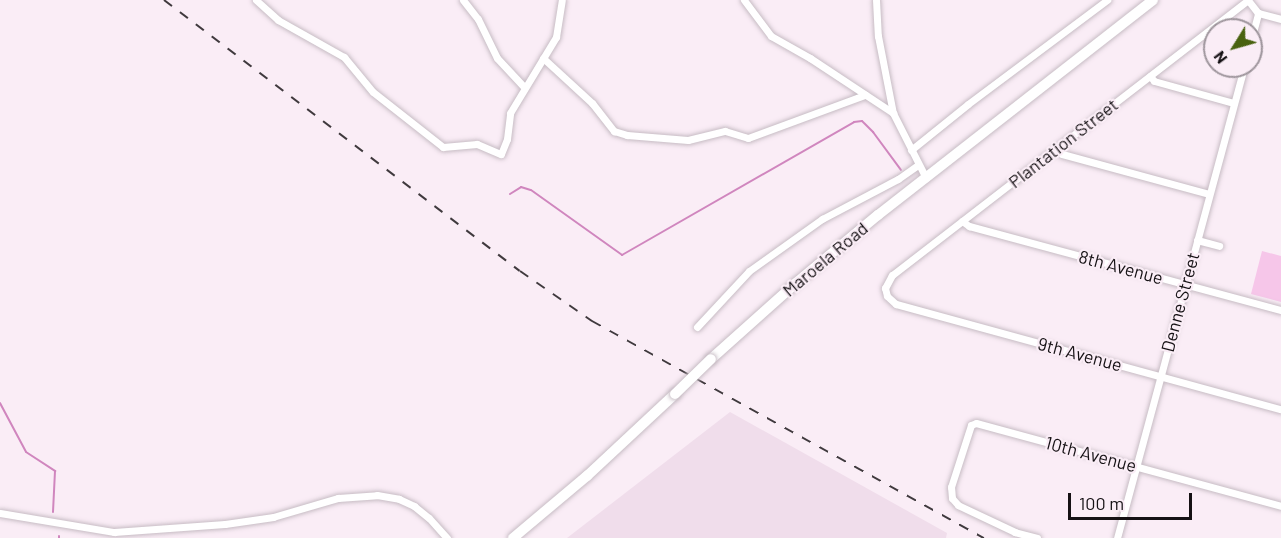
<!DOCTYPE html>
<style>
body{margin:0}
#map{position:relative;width:1281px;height:538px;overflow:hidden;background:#faedf6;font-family:Barlow,sans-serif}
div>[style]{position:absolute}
.built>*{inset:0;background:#f0ddeb}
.green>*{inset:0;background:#f6c6e9}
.stream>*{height:2px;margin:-1px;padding:0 1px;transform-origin:1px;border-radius:1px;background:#d086be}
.roads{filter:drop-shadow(0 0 2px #c7bcc4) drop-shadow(0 0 2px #c7bcc4)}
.street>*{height:7px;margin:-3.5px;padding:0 3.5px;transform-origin:3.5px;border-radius:3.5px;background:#fff}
.secondary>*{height:10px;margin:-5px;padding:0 5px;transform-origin:5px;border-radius:5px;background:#fff}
.rail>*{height:2px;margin-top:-1px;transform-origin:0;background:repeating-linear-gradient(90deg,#3f393d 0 10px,transparent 0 20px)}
.bridges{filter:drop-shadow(0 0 2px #c7bcc4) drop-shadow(0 0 2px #c7bcc4)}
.secondary-bridge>*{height:10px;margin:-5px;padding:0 5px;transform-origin:5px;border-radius:5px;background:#fff}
span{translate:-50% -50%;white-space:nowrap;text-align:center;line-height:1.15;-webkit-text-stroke:4.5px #faedf6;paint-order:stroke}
.street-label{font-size:18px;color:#151114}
.north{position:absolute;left:1203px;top:18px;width:60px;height:60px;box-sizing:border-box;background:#faedf6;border:2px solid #9e959c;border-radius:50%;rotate:233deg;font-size:16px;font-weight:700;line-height:24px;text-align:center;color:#151114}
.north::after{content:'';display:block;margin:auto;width:21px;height:27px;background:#496210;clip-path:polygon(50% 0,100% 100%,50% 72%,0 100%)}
.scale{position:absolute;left:1068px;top:493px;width:124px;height:27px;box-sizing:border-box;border:3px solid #151114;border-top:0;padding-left:8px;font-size:18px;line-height:21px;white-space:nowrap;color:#151114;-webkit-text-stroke:4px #faedf6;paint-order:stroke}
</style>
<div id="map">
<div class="built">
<i style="clip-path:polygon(730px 412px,947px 533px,946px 538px,567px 538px)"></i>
</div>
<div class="green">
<i style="clip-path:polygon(1262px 251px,1281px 256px,1281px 302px,1251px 294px)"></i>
</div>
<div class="stream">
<i style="left:510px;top:194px;width:13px;rotate:-32deg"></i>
<i style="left:521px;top:187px;width:10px;rotate:17deg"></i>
<i style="left:531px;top:190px;width:112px;rotate:35.5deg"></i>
<i style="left:622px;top:255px;width:267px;rotate:-29.8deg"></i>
<i style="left:854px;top:122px;width:8px;rotate:-7deg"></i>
<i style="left:862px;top:121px;width:16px;rotate:45deg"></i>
<i style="left:873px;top:132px;width:47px;rotate:53.6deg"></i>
<i style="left:0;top:403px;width:55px;rotate:62deg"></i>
<i style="left:26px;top:452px;width:35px;rotate:33deg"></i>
<i style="left:55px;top:471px;width:41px;rotate:92.8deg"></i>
<i style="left:59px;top:536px;width:2px;rotate:90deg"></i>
</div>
<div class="roads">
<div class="street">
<i style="left:256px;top:0;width:30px;rotate:42deg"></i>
<i style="left:278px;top:20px;width:76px;rotate:29.3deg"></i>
<i style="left:344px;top:57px;width:45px;rotate:50.4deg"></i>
<i style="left:373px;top:92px;width:89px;rotate:38.2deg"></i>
<i style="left:443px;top:147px;width:34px;rotate:-5deg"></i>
<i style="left:477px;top:144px;width:26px;rotate:23deg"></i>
<i style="left:501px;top:154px;width:16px;rotate:-68deg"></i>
<i style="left:507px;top:139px;width:26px;rotate:-83deg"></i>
<i style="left:510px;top:113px;width:89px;rotate:-58.8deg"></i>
<i style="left:556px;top:37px;width:37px;rotate:-81deg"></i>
<i style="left:463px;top:0;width:24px;rotate:52deg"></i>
<i style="left:478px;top:19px;width:43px;rotate:64deg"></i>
<i style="left:497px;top:58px;width:40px;rotate:47deg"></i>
<i style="left:744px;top:0;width:45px;rotate:53.1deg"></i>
<i style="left:771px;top:36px;width:45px;rotate:29.4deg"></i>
<i style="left:810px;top:58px;width:100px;rotate:33.5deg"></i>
<i style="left:876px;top:0;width:36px;rotate:87deg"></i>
<i style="left:878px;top:36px;width:78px;rotate:79deg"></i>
<i style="left:893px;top:113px;width:73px;rotate:63.1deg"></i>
<i style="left:1281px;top:19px;width:24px;rotate:-165deg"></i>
<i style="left:1258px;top:13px;width:16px;rotate:-128deg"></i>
<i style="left:1248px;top:0;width:450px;rotate:142.3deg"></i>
<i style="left:892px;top:275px;width:15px;rotate:118deg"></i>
<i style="left:885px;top:288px;width:8px;rotate:76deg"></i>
<i style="left:887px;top:296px;width:12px;rotate:42deg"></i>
<i style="left:896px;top:304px;width:399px;rotate:15.3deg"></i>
<i style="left:1251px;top:40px;width:28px;rotate:-75deg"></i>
<i style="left:543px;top:58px;width:67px;rotate:42.6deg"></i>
<i style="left:592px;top:103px;width:36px;rotate:52deg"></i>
<i style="left:614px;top:131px;width:14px;rotate:17deg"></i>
<i style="left:627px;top:135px;width:61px;rotate:4.7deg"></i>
<i style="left:688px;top:140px;width:38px;rotate:-14deg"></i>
<i style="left:725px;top:131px;width:24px;rotate:17deg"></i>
<i style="left:748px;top:138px;width:125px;rotate:-20.2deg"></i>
<i style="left:1150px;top:76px;width:6px;rotate:51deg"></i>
<i style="left:1154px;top:81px;width:83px;rotate:15.4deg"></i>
<i style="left:1056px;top:148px;width:8px;rotate:45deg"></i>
<i style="left:1062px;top:154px;width:152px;rotate:15.2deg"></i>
<i style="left:911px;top:150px;width:73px;rotate:-38.9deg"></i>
<i style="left:968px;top:104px;width:174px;rotate:-36.8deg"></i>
<i style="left:962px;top:221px;width:9px;rotate:36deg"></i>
<i style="left:969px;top:226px;width:323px;rotate:15.1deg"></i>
<i style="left:1197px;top:240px;width:23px;rotate:15deg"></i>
<i style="left:697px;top:327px;width:76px;rotate:-47.1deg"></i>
<i style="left:749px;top:271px;width:90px;rotate:-35.5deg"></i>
<i style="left:822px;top:219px;width:86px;rotate:-27.8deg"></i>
<i style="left:898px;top:179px;width:24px;rotate:-35deg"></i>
<i style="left:0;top:513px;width:116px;rotate:9.5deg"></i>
<i style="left:114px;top:532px;width:111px;rotate:-4.1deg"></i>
<i style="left:225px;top:524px;width:49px;rotate:-8.3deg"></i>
<i style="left:273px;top:517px;width:68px;rotate:-16.3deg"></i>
<i style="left:338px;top:498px;width:39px;rotate:-4deg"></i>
<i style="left:377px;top:495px;width:22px;rotate:10deg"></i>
<i style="left:399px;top:499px;width:17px;rotate:25deg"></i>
<i style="left:414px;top:506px;width:19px;rotate:39deg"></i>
<i style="left:429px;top:518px;width:27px;rotate:48deg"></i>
<i style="left:1037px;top:538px;width:23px;rotate:-165deg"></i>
<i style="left:1015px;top:532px;width:63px;rotate:-154.7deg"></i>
<i style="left:958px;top:505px;width:9px;rotate:-131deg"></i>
<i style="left:952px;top:498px;width:11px;rotate:-95deg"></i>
<i style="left:951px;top:487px;width:65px;rotate:-72.1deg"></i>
<i style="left:971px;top:425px;width:5px;rotate:-22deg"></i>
<i style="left:976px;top:423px;width:316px;rotate:15.2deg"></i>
<i style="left:1117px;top:538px;width:489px;rotate:-74.9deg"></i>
</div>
<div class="secondary">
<i style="left:711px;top:359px;width:114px;rotate:-41.8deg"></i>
<i style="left:796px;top:283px;width:107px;rotate:-39.7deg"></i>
<i style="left:878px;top:215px;width:349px;rotate:-38deg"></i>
<i style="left:513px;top:538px;width:97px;rotate:-40deg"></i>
<i style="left:587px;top:476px;width:120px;rotate:-43deg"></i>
</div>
</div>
<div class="rail">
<i style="left:164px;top:0;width:447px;rotate:37.3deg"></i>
<i style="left:520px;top:271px;width:88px;rotate:34.8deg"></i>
<i style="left:592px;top:321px;width:448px;rotate:29deg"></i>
</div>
<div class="bridges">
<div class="secondary-bridge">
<i style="left:675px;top:394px;width:50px;rotate:-44.2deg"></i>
</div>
</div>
<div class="street-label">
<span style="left:1063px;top:143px;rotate:-38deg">Plantation Street</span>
<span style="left:825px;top:259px;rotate:-40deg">Maroela Road</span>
<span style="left:1121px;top:267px;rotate:15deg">8th Avenue</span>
<span style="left:1180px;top:302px;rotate:-75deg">Denne Street</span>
<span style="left:1080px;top:354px;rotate:15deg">9th Avenue</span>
<span style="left:1091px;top:454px;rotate:15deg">10th Avenue</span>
</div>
<div class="north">N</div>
<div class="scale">100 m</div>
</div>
